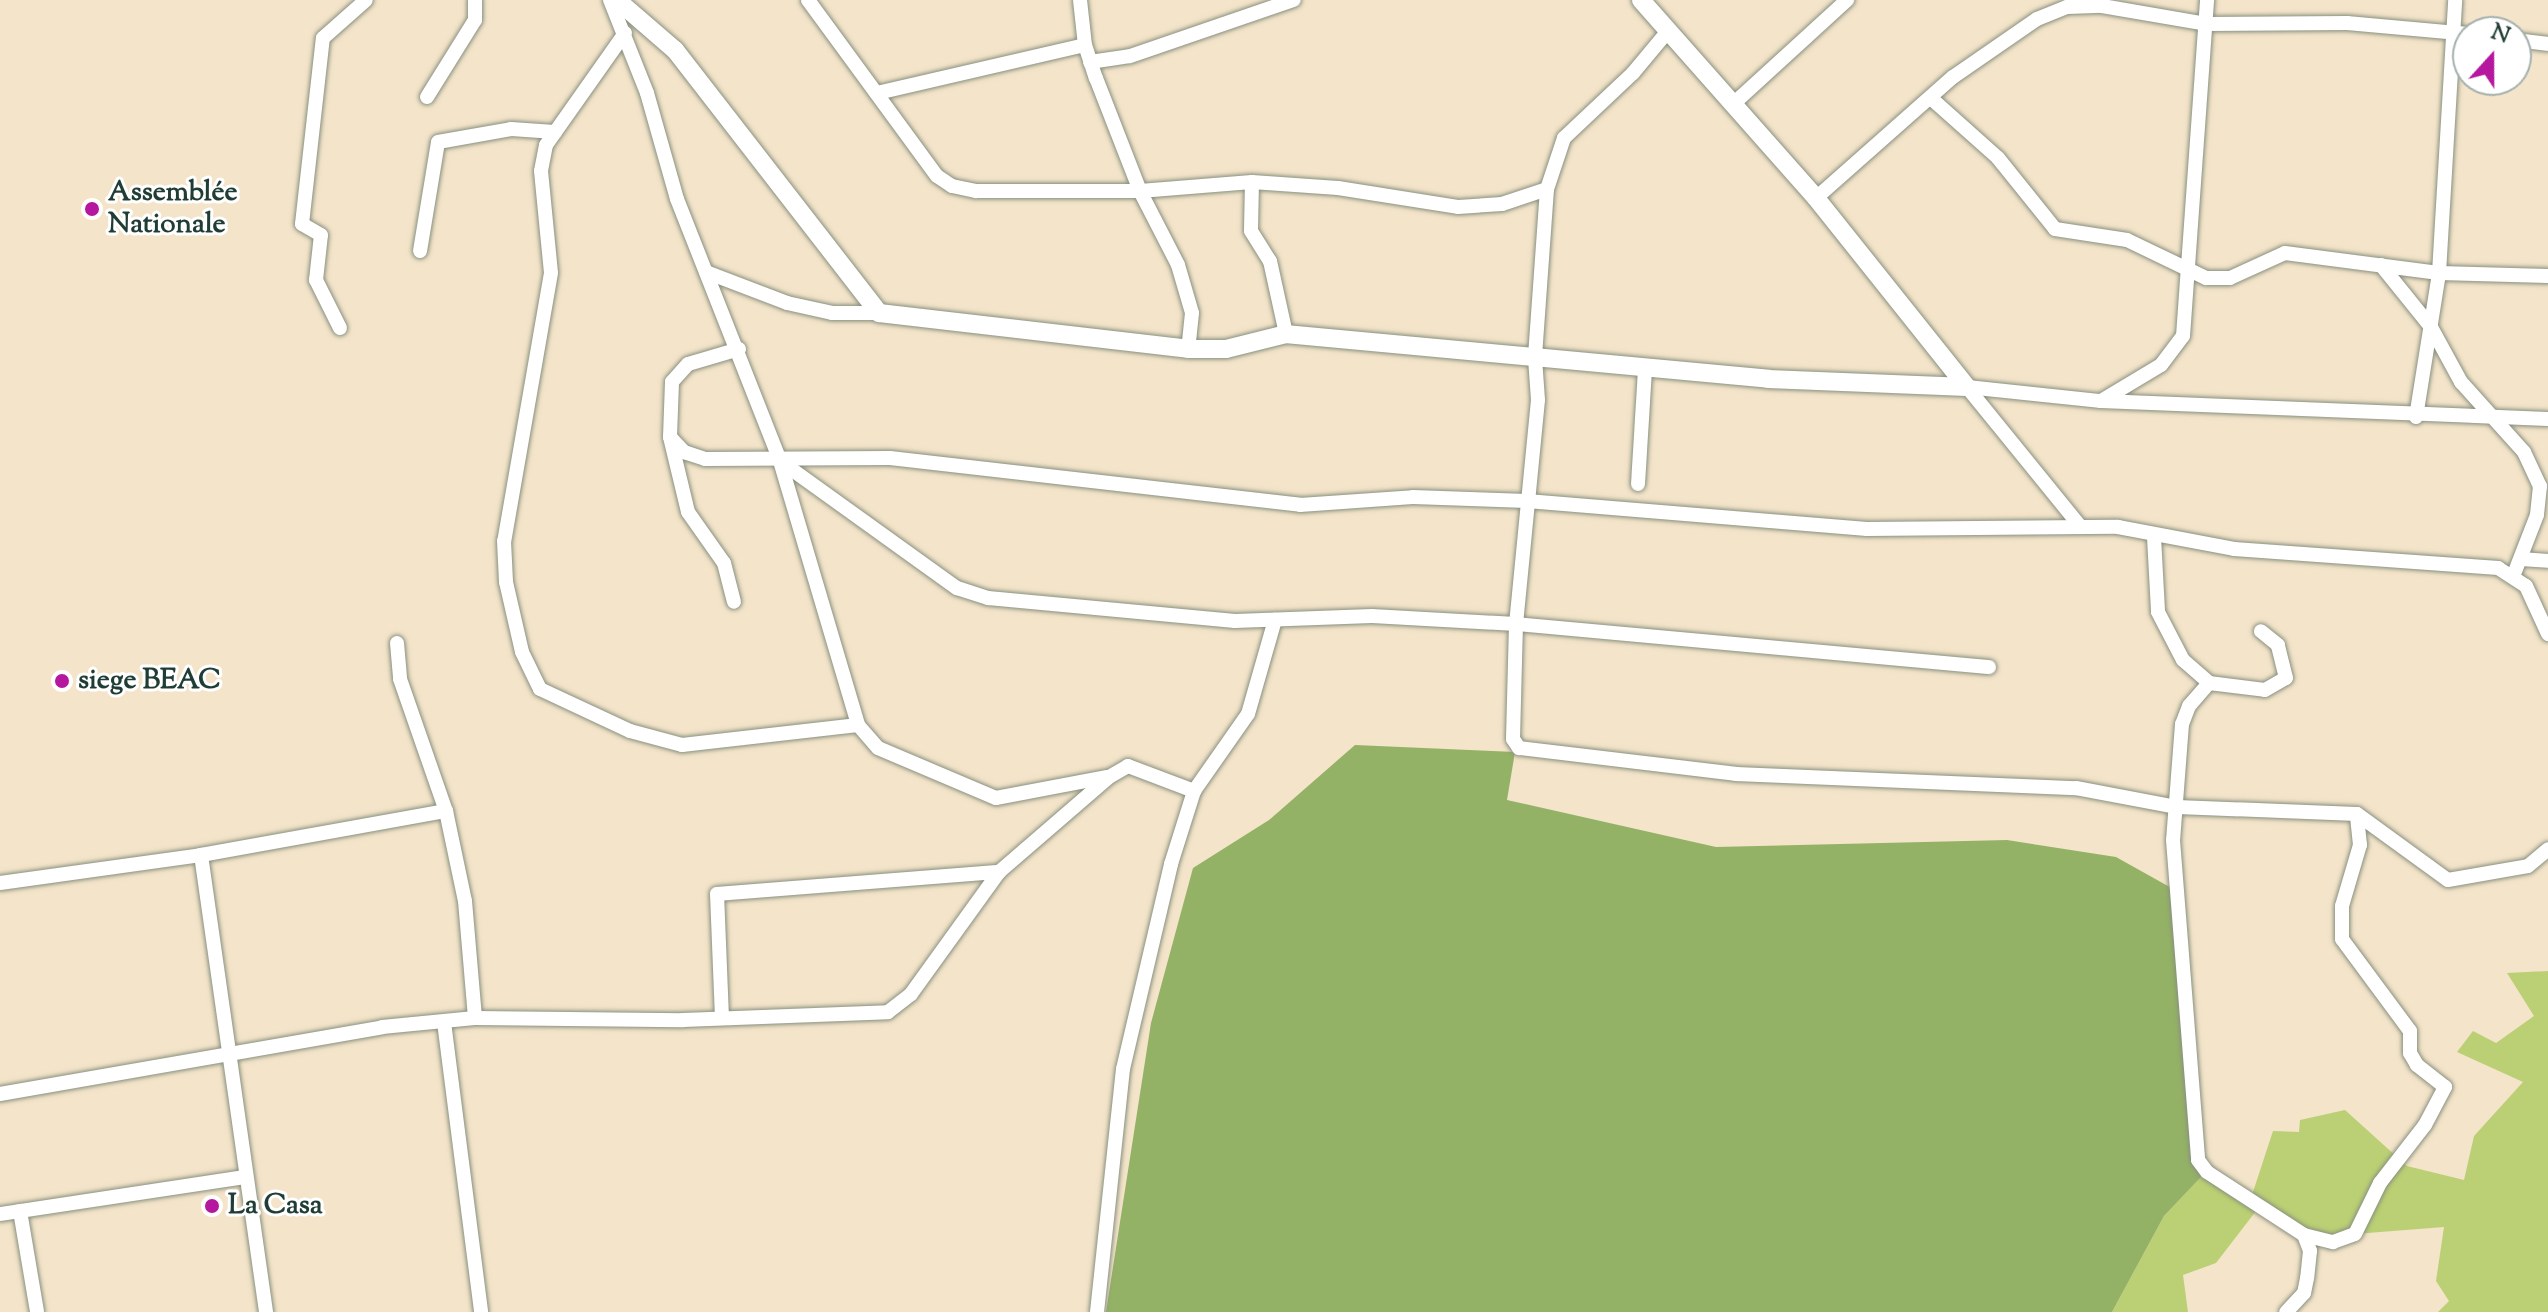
<!DOCTYPE html>
<meta charset="utf-8">
<style>
body{margin:0}
#map{position:relative;width:2548px;height:1312px;overflow:hidden;background:#f3e4ca;font-family:"Sorts Mill Goudy",serif}
div>[style]{position:absolute}
.green>*{inset:0;background:#bbd074}
.forest>*{inset:0;background:#94b266}
.roads{filter:drop-shadow(0 0 2px #89907f) drop-shadow(0 0 2px #89907f)}
.minor>*{height:14px;margin:-7px;padding:0 7px;transform-origin:7px;border-radius:7px;background:#fff}
.tertiary>*{height:18px;margin:-9px;padding:0 9px;transform-origin:9px;border-radius:9px;background:#fff}
.dots>*{width:22px;height:22px;translate:-50% -50%;box-sizing:border-box;border:4px solid #fff;border-radius:50%}
span{translate:-50% -50%;white-space:nowrap;text-align:center;line-height:1.15;-webkit-text-stroke:6px #fff;paint-order:stroke}
.poi-label{font-size:28px;color:#1f3d34;font-weight:700}
.left{translate:0 -50%;text-align:left}
.north{position:absolute;left:2452px;top:16px;width:80px;height:80px;box-sizing:border-box;background:#fff;border:2px solid #a5b1ae;border-radius:50%;rotate:21deg;font-size:22px;font-weight:700;line-height:32px;text-align:center;color:#1f3d34}
.north::after{content:'';display:block;margin:auto;width:28px;height:36px;background:#b5179e;clip-path:polygon(50% 0,100% 100%,50% 72%,0 100%)}
</style>
<div id="map">
<div class="green">
<i style="clip-path:polygon(2548px 971px,2548px 1312px,2438px 1312px,2449px 1301px,2436px 1281px,2444px 1227px,2316px 1237px,2252px 1195px,2273px 1131px,2299px 1132px,2300px 1120px,2345px 1110px,2407px 1166px,2464px 1180px,2474px 1136px,2523px 1082px,2457px 1052px,2473px 1031px,2496px 1043px,2534px 1016px,2507px 973px)"></i>
<i style="clip-path:polygon(2203px 1175px,2256px 1211px,2216px 1263px,2183px 1275px,2188px 1312px,2112px 1312px,2164px 1216px)"></i>
</div>
<div class="forest">
<i style="clip-path:polygon(1355px 745px,1515px 752px,1507px 800px,1716px 847px,2007px 840px,2116px 857px,2184px 895px,2203px 1175px,2164px 1216px,2112px 1312px,1106px 1312px,1151px 1023px,1193px 868px,1269px 820px)"></i>
</div>
<div class="roads">
<div class="minor">
<i style="left:610px;top:0;width:100px;rotate:68.3deg"></i>
<i style="left:647px;top:93px;width:110px;rotate:74.2deg"></i>
<i style="left:677px;top:199px;width:282px;rotate:68.5deg"></i>
<i style="left:780px;top:461px;width:275px;rotate:73.5deg"></i>
<i style="left:858px;top:725px;width:30px;rotate:49deg"></i>
<i style="left:878px;top:748px;width:128px;rotate:23deg"></i>
<i style="left:996px;top:798px;width:112px;rotate:-10.8deg"></i>
<i style="left:808px;top:0;width:218px;rotate:53.8deg"></i>
<i style="left:937px;top:176px;width:18px;rotate:34deg"></i>
<i style="left:952px;top:186px;width:25px;rotate:12deg"></i>
<i style="left:976px;top:191px;width:164px"></i>
<i style="left:1140px;top:191px;width:112px;rotate:-4.6deg"></i>
<i style="left:1252px;top:182px;width:86px;rotate:4deg"></i>
<i style="left:1338px;top:188px;width:121px;rotate:9deg"></i>
<i style="left:1458px;top:207px;width:44px;rotate:-3.9deg"></i>
<i style="left:1502px;top:204px;width:47px;rotate:-18.4deg"></i>
<i style="left:1080px;top:0;width:45px;rotate:83.7deg"></i>
<i style="left:1085px;top:45px;width:35px;rotate:72deg"></i>
<i style="left:1096px;top:78px;width:121px;rotate:68.7deg"></i>
<i style="left:1140px;top:191px;width:83px;rotate:62.8deg"></i>
<i style="left:1178px;top:265px;width:50px;rotate:73.7deg"></i>
<i style="left:1192px;top:313px;width:36px;rotate:96deg"></i>
<i style="left:1668px;top:31px;width:55px;rotate:129.8deg"></i>
<i style="left:1633px;top:73px;width:95px;rotate:136.7deg"></i>
<i style="left:1564px;top:138px;width:54px;rotate:108.4deg"></i>
<i style="left:1547px;top:189px;width:169px;rotate:94.1deg"></i>
<i style="left:1535px;top:358px;width:42px;rotate:85.9deg"></i>
<i style="left:1538px;top:400px;width:225px;rotate:95.6deg"></i>
<i style="left:1516px;top:624px;width:115px;rotate:91.5deg"></i>
<i style="left:1513px;top:739px;width:11px;rotate:56deg"></i>
<i style="left:1519px;top:748px;width:219px;rotate:6.8deg"></i>
<i style="left:1736px;top:774px;width:340px;rotate:2.4deg"></i>
<i style="left:2076px;top:788px;width:103px;rotate:10.7deg"></i>
<i style="left:2177px;top:807px;width:180px;rotate:2.2deg"></i>
<i style="left:2357px;top:814px;width:112px;rotate:36deg"></i>
<i style="left:2448px;top:880px;width:81px;rotate:-9.9deg"></i>
<i style="left:2528px;top:866px;width:26px;rotate:-40deg"></i>
<i style="left:625px;top:33px;width:137px;rotate:125.2deg"></i>
<i style="left:546px;top:145px;width:26px;rotate:101deg"></i>
<i style="left:541px;top:171px;width:102px;rotate:84.4deg"></i>
<i style="left:551px;top:273px;width:272px;rotate:99.9deg"></i>
<i style="left:504px;top:541px;width:41px;rotate:87.2deg"></i>
<i style="left:506px;top:582px;width:72px;rotate:77.1deg"></i>
<i style="left:522px;top:652px;width:41px;rotate:64.1deg"></i>
<i style="left:540px;top:689px;width:99px;rotate:25deg"></i>
<i style="left:630px;top:731px;width:54px;rotate:15.1deg"></i>
<i style="left:682px;top:745px;width:177px;rotate:-6.5deg"></i>
<i style="left:2516px;top:40px;width:32px;rotate:7deg"></i>
<i style="left:1090px;top:62px;width:40px;rotate:-8.5deg"></i>
<i style="left:1130px;top:56px;width:173px;rotate:-18.9deg"></i>
<i style="left:877px;top:93px;width:213px;rotate:-13deg"></i>
<i style="left:427px;top:97px;width:91px;rotate:-58.1deg"></i>
<i style="left:475px;top:20px;width:20px;rotate:-90deg"></i>
<i style="left:1933px;top:100px;width:87px;rotate:41.7deg"></i>
<i style="left:1998px;top:158px;width:91px;rotate:51.2deg"></i>
<i style="left:2055px;top:229px;width:73px;rotate:8.7deg"></i>
<i style="left:2127px;top:240px;width:88px;rotate:25.7deg"></i>
<i style="left:2206px;top:278px;width:24px"></i>
<i style="left:2230px;top:278px;width:60px;rotate:-24.4deg"></i>
<i style="left:2285px;top:253px;width:155px;rotate:7.4deg"></i>
<i style="left:2439px;top:273px;width:109px;rotate:1.6deg"></i>
<i style="left:1732px;top:105px;width:156px;rotate:-42.4deg"></i>
<i style="left:1252px;top:182px;width:49px;rotate:91.2deg"></i>
<i style="left:1251px;top:231px;width:36px;rotate:58deg"></i>
<i style="left:1270px;top:261px;width:75px;rotate:77.6deg"></i>
<i style="left:1816px;top:198px;width:183px;rotate:-41.5deg"></i>
<i style="left:1953px;top:77px;width:102px;rotate:-34.6deg"></i>
<i style="left:2037px;top:19px;width:32px;rotate:-22deg"></i>
<i style="left:2067px;top:7px;width:35px;rotate:-2deg"></i>
<i style="left:2102px;top:6px;width:107px;rotate:9.7deg"></i>
<i style="left:2207px;top:24px;width:140px;rotate:-0.4deg"></i>
<i style="left:2347px;top:23px;width:121px;rotate:5.2deg"></i>
<i style="left:420px;top:251px;width:110px;rotate:-80.6deg"></i>
<i style="left:438px;top:142px;width:74px;rotate:-10.1deg"></i>
<i style="left:511px;top:129px;width:44px;rotate:3.9deg"></i>
<i style="left:2381px;top:265px;width:80px;rotate:51.1deg"></i>
<i style="left:2431px;top:327px;width:63px;rotate:61.4deg"></i>
<i style="left:2461px;top:382px;width:94px;rotate:48deg"></i>
<i style="left:2524px;top:452px;width:38px;rotate:65deg"></i>
<i style="left:2540px;top:486px;width:29px;rotate:96deg"></i>
<i style="left:2537px;top:515px;width:63px;rotate:111.3deg"></i>
<i style="left:706px;top:272px;width:87px;rotate:20.9deg"></i>
<i style="left:787px;top:303px;width:46px;rotate:12.5deg"></i>
<i style="left:832px;top:313px;width:47px"></i>
<i style="left:340px;top:328px;width:54px;rotate:-116.6deg"></i>
<i style="left:316px;top:280px;width:45px;rotate:-83.7deg"></i>
<i style="left:321px;top:235px;width:22px;rotate:-150deg"></i>
<i style="left:302px;top:224px;width:187px;rotate:-83.6deg"></i>
<i style="left:323px;top:38px;width:57px;rotate:-41.5deg"></i>
<i style="left:739px;top:349px;width:53px;rotate:163.6deg"></i>
<i style="left:688px;top:364px;width:24px;rotate:132deg"></i>
<i style="left:672px;top:382px;width:55px;rotate:92.1deg"></i>
<i style="left:670px;top:437px;width:21px;rotate:47deg"></i>
<i style="left:684px;top:452px;width:22px;rotate:18deg"></i>
<i style="left:705px;top:459px;width:185px;rotate:-0.3deg"></i>
<i style="left:890px;top:458px;width:413px;rotate:6.5deg"></i>
<i style="left:1300px;top:505px;width:113px;rotate:-4deg"></i>
<i style="left:1413px;top:497px;width:114px;rotate:2deg"></i>
<i style="left:1527px;top:501px;width:341px;rotate:4.7deg"></i>
<i style="left:1867px;top:529px;width:251px;rotate:-0.5deg"></i>
<i style="left:2118px;top:527px;width:118px;rotate:10.7deg"></i>
<i style="left:2234px;top:549px;width:265px;rotate:4.1deg"></i>
<i style="left:2498px;top:568px;width:33px;rotate:33deg"></i>
<i style="left:2526px;top:586px;width:53px;rotate:65.4deg"></i>
<i style="left:1967px;top:387px;width:135px;rotate:6deg"></i>
<i style="left:2101px;top:401px;width:447px;rotate:2.3deg"></i>
<i style="left:1967px;top:387px;width:178px;rotate:50.9deg"></i>
<i style="left:2101px;top:401px;width:70px;rotate:-31deg"></i>
<i style="left:2161px;top:365px;width:36px;rotate:-53deg"></i>
<i style="left:2183px;top:336px;width:337px;rotate:-85.9deg"></i>
<i style="left:2416px;top:417px;width:146px;rotate:-80.9deg"></i>
<i style="left:2439px;top:273px;width:273px;rotate:-86.6deg"></i>
<i style="left:670px;top:437px;width:77px;rotate:76.5deg"></i>
<i style="left:688px;top:512px;width:62px;rotate:54.8deg"></i>
<i style="left:724px;top:563px;width:40px;rotate:75.6deg"></i>
<i style="left:780px;top:461px;width:218px;rotate:35.7deg"></i>
<i style="left:957px;top:588px;width:33px;rotate:18deg"></i>
<i style="left:988px;top:598px;width:248px;rotate:5.3deg"></i>
<i style="left:1235px;top:621px;width:137px;rotate:-2.1deg"></i>
<i style="left:1372px;top:616px;width:144px;rotate:3.2deg"></i>
<i style="left:1516px;top:624px;width:475px;rotate:5.2deg"></i>
<i style="left:1638px;top:484px;width:116px;rotate:-86.5deg"></i>
<i style="left:2154px;top:537px;width:75px;rotate:86.9deg"></i>
<i style="left:2158px;top:612px;width:54px;rotate:62.5deg"></i>
<i style="left:2183px;top:660px;width:35px;rotate:41deg"></i>
<i style="left:2209px;top:683px;width:30px;rotate:131deg"></i>
<i style="left:2189px;top:706px;width:19px;rotate:111deg"></i>
<i style="left:2182px;top:724px;width:116px;rotate:94.4deg"></i>
<i style="left:2173px;top:840px;width:321px;rotate:85.5deg"></i>
<i style="left:2198px;top:1160px;width:15px;rotate:53deg"></i>
<i style="left:2207px;top:1172px;width:116px;rotate:33deg"></i>
<i style="left:2304px;top:1235px;width:17px;rotate:69deg"></i>
<i style="left:2310px;top:1251px;width:27px;rotate:96deg"></i>
<i style="left:2307px;top:1278px;width:15px;rotate:101deg"></i>
<i style="left:2304px;top:1293px;width:26px;rotate:133deg"></i>
<i style="left:2521px;top:559px;width:27px;rotate:4deg"></i>
<i style="left:397px;top:643px;width:36px;rotate:85deg"></i>
<i style="left:400px;top:679px;width:140px;rotate:70.8deg"></i>
<i style="left:446px;top:811px;width:92px;rotate:78.1deg"></i>
<i style="left:465px;top:901px;width:117px;rotate:85.1deg"></i>
<i style="left:2209px;top:683px;width:56px;rotate:7.1deg"></i>
<i style="left:2265px;top:690px;width:24px;rotate:-30deg"></i>
<i style="left:2286px;top:678px;width:34px;rotate:-104deg"></i>
<i style="left:2278px;top:645px;width:22px;rotate:-141deg"></i>
<i style="left:201px;top:855px;width:462px;rotate:81.9deg"></i>
<i style="left:0;top:883px;width:203px;rotate:-7.9deg"></i>
<i style="left:201px;top:855px;width:249px;rotate:-10.2deg"></i>
<i style="left:722px;top:1018px;width:124px;rotate:-92.3deg"></i>
<i style="left:717px;top:894px;width:283px;rotate:-4.5deg"></i>
<i style="left:444px;top:1022px;width:292px;rotate:82.7deg"></i>
<i style="left:0;top:1094px;width:388px;rotate:-9.9deg"></i>
<i style="left:382px;top:1027px;width:93px;rotate:-5.5deg"></i>
<i style="left:475px;top:1018px;width:208px;rotate:0.6deg"></i>
<i style="left:683px;top:1020px;width:205px;rotate:-2.2deg"></i>
<i style="left:888px;top:1012px;width:29px;rotate:-38deg"></i>
<i style="left:911px;top:994px;width:150px;rotate:-54.2deg"></i>
<i style="left:999px;top:872px;width:145px;rotate:-40.8deg"></i>
<i style="left:1109px;top:777px;width:22px;rotate:-30deg"></i>
<i style="left:1128px;top:766px;width:71px;rotate:20.7deg"></i>
<i style="left:20px;top:1211px;width:102px;rotate:80.4deg"></i>
<i style="left:0;top:1214px;width:249px;rotate:-8.6deg"></i>
<i style="left:2304px;top:1235px;width:30px;rotate:14deg"></i>
<i style="left:2333px;top:1242px;width:23px;rotate:-20deg"></i>
<i style="left:2355px;top:1234px;width:57px;rotate:-63.9deg"></i>
<i style="left:2380px;top:1183px;width:73px;rotate:-52.2deg"></i>
<i style="left:2425px;top:1125px;width:43px;rotate:-62.2deg"></i>
<i style="left:2445px;top:1087px;width:36px;rotate:-142deg"></i>
<i style="left:2417px;top:1065px;width:14px;rotate:-120deg"></i>
<i style="left:2410px;top:1053px;width:22px;rotate:-90deg"></i>
<i style="left:2410px;top:1031px;width:114px;rotate:-126.5deg"></i>
<i style="left:2342px;top:939px;width:33px;rotate:-90deg"></i>
<i style="left:2342px;top:906px;width:64px;rotate:-73.6deg"></i>
<i style="left:2360px;top:845px;width:31px;rotate:-96deg"></i>
<i style="left:1097px;top:1312px;width:244px;rotate:-83.9deg"></i>
<i style="left:1123px;top:1069px;width:211px;rotate:-76.8deg"></i>
<i style="left:1171px;top:864px;width:77px;rotate:-72.5deg"></i>
<i style="left:1194px;top:791px;width:94px;rotate:-55deg"></i>
<i style="left:1248px;top:714px;width:98px;rotate:-74deg"></i>
</div>
<div class="tertiary">
<i style="left:617px;top:0;width:77px;rotate:40.8deg"></i>
<i style="left:675px;top:50px;width:333px;rotate:52.2deg"></i>
<i style="left:879px;top:313px;width:311px;rotate:6.6deg"></i>
<i style="left:1188px;top:349px;width:38px"></i>
<i style="left:1226px;top:349px;width:62px;rotate:-14deg"></i>
<i style="left:1286px;top:334px;width:484px;rotate:5.3deg"></i>
<i style="left:1768px;top:379px;width:199px;rotate:2.3deg"></i>
<i style="left:1641px;top:0;width:264px;rotate:48.5deg"></i>
<i style="left:1816px;top:198px;width:242px;rotate:51.4deg"></i>
</div>
</div>
<div class="dots">
<i style="left:92px;top:209px;background:#b5179e"></i>
<i style="left:62px;top:681px;background:#b5179e"></i>
<i style="left:212px;top:1206px;background:#b5179e"></i>
</div>
<div class="poi-label">
<span class="left" style="left:108px;top:209px">Assemblée<br>Nationale</span>
<span class="left" style="left:78px;top:681px">siege BEAC</span>
<span class="left" style="left:228px;top:1206px">La Casa</span>
</div>
<div class="north">N</div>
</div>
